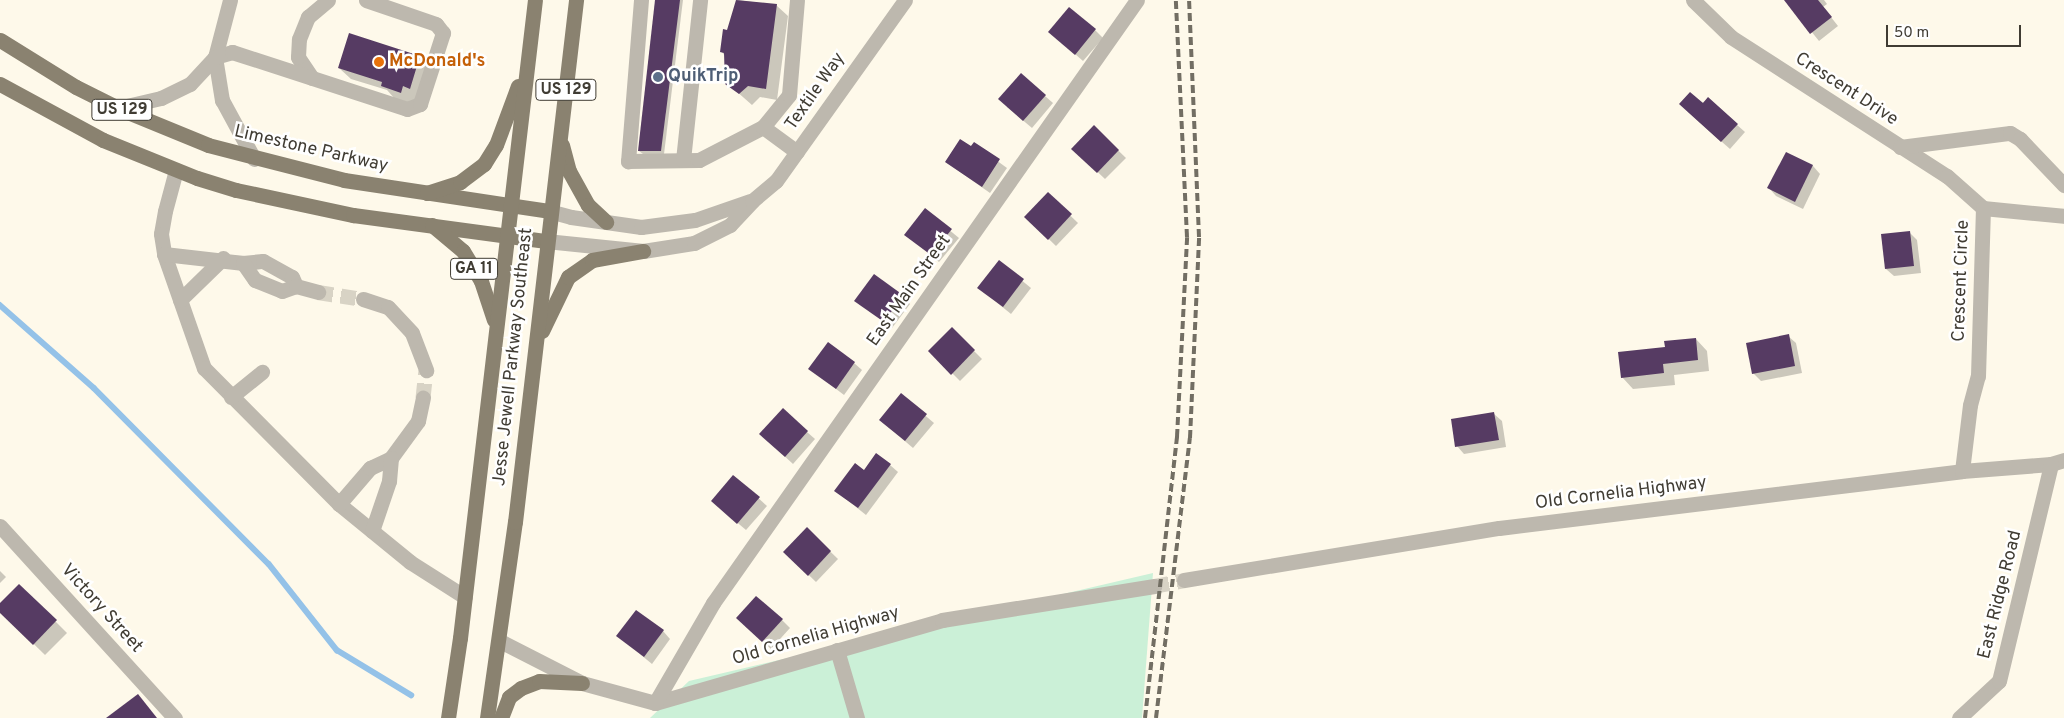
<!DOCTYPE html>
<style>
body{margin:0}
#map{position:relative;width:2064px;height:718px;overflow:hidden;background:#fef9ea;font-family:Overpass,sans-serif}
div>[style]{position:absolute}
.green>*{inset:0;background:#cbf0d7}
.shadow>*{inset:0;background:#0003}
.stream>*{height:5.5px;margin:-2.75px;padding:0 2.75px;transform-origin:2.75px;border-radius:2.75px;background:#94c2e8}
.building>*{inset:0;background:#563b63}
.minor-tunnel>*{height:15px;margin-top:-7.5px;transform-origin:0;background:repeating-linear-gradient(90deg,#d8d3c5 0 15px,transparent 0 23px)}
.minor>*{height:15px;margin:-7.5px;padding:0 7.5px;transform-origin:7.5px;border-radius:7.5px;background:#bdb8ae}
.major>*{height:15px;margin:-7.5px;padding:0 7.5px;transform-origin:7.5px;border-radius:7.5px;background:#8a8270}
.rail>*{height:4px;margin-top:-2px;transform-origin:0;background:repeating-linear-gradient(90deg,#726e63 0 8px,transparent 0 12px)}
.dots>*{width:14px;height:14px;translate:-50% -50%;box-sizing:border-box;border:2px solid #fff;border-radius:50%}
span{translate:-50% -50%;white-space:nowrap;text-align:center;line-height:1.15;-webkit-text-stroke:5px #fff;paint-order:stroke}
.shield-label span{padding:1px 4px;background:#fff;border:1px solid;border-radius:4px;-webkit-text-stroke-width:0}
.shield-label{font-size:16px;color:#403c33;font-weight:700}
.food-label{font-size:18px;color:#c56008;font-weight:700}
.left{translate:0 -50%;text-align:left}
.service-label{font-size:18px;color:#4e5e75;font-weight:700}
.street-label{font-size:18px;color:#403c33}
.scale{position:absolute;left:1886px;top:25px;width:135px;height:22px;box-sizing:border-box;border:2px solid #403c33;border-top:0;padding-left:6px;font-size:15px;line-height:18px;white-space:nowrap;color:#403c33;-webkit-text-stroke:4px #fff;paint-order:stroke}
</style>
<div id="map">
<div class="green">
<i style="clip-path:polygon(1153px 573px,1142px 718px,650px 718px,689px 681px)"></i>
</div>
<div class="shadow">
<i style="clip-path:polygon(657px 0,683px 0,664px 154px,643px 154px,639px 151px)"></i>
<i style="clip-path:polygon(737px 0,776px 5px,788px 16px,777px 100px,760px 97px,752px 105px,727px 83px,725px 56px,722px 52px)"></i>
<i style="clip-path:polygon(1786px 0,1824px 0,1827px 4px,1823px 7px,1838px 26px,1819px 41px)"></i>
<i style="clip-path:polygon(1095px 30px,1103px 38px,1083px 61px,1050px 32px)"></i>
<i style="clip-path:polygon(419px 57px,431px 69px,413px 104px,394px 98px,387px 90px,351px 79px,339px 68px)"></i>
<i style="clip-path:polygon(1045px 96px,1053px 103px,1032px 128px,1007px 107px)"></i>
<i style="clip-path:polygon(1708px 99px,1745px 132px,1730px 149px,1688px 112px)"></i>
<i style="clip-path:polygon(1094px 127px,1126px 158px,1105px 179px,1073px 149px)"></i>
<i style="clip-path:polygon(974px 144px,1007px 168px,990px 193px,946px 162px)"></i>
<i style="clip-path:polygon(1786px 153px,1813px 166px,1820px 174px,1803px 209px,1776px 196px,1769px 188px)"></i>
<i style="clip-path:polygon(1048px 194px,1078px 223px,1056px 246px,1026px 217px)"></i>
<i style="clip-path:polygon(925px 210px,959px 238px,939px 262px,906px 235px)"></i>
<i style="clip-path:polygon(1909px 232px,1917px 240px,1921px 273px,1894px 276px,1886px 269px)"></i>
<i style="clip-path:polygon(999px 262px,1031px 288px,1011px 314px,979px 288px)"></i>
<i style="clip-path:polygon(902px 296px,910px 304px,892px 328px,856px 300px)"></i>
<i style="clip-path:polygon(952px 329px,982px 359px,960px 381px,930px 351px)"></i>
<i style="clip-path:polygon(1788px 336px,1796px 343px,1802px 373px,1761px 381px,1753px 373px)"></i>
<i style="clip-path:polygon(1696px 339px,1707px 351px,1709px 371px,1674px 375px,1675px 385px,1633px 389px,1622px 377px,1666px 348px)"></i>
<i style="clip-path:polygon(854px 363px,862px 370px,844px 395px,810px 369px)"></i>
<i style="clip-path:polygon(901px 395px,934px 423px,913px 448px,880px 420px)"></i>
<i style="clip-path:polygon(1494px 414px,1502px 421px,1506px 447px,1464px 454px,1457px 446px)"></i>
<i style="clip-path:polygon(807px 432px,815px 439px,793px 464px,768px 441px)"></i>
<i style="clip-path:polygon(890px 465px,898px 472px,866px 515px,836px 491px,864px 472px)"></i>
<i style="clip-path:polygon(734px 476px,767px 506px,746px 530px,720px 508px)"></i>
<i style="clip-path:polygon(807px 529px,838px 559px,816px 582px,785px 552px)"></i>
<i style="clip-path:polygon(0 571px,6px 577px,0 583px)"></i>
<i style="clip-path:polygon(19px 585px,67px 633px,45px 655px,0 611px,0 604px)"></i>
<i style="clip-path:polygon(782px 620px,790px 628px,771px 649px,745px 626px)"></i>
<i style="clip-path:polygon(663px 631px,670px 639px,652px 664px,618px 636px)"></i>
</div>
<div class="stream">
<i style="left:0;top:305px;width:125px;rotate:41.4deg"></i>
<i style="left:94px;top:388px;width:248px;rotate:45.2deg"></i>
<i style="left:269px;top:564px;width:110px;rotate:51.7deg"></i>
<i style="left:337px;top:650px;width:87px;rotate:31.3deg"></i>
</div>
<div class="building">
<i style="clip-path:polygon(655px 0,680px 0,661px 151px,638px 151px)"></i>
<i style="clip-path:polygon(736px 0,777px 4px,766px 89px,748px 86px,739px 94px,725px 84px,724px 53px,720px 52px,723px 29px,727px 30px)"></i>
<i style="clip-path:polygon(1784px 0,1818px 0,1832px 17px,1810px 34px)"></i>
<i style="clip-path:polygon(1069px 7px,1096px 29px,1075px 55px,1048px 32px)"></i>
<i style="clip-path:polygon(349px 33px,420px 56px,410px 89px,403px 86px,401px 93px,381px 86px,382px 82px,338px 68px)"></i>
<i style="clip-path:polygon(1021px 73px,1046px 95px,1023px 121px,998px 99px)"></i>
<i style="clip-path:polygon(1690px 92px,1703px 103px,1708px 97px,1738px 124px,1721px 142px,1679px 104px)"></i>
<i style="clip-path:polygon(1094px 125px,1119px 150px,1097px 173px,1071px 149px)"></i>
<i style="clip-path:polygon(960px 139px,971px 146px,974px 142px,1000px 159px,982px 187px,945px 162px)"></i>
<i style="clip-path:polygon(1786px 152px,1813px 165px,1795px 202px,1767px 188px)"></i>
<i style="clip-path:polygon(1048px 192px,1072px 214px,1048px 240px,1024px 217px)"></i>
<i style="clip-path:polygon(925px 208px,952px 229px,931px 255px,904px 235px)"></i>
<i style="clip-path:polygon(1910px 231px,1914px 266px,1885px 269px,1881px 234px)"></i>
<i style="clip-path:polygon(999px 260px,1024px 279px,1003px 307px,977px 288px)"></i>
<i style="clip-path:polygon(874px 274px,903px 295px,884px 322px,854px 301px)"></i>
<i style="clip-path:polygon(952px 327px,975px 350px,951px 375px,928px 351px)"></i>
<i style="clip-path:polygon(1789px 334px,1795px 366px,1752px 374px,1746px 343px)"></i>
<i style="clip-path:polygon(1696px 338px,1698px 360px,1663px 364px,1664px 373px,1621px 378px,1618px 352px,1665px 347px,1664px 341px)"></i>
<i style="clip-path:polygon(828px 342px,855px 362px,836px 389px,808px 369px)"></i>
<i style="clip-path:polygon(901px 393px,927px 414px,905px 441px,879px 420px)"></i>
<i style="clip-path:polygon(783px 408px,808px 431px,785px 457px,759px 434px)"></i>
<i style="clip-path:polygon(1494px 412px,1499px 440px,1455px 447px,1451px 419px)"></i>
<i style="clip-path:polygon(876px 453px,891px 464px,858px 508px,834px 491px,855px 463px,864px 470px)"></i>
<i style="clip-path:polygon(733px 475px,760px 497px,737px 524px,711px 501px)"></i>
<i style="clip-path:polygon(807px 527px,831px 551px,808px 576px,783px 552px)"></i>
<i style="clip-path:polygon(19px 584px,57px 620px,33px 645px,0 613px,0 603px)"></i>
<i style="clip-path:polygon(756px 596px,783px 619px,762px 642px,736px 618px)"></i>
<i style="clip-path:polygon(636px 610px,664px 630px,644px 657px,616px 636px)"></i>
<i style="clip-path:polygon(138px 694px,157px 718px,106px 718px)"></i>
</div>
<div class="minor-tunnel">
<i style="left:318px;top:292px;width:46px;rotate:8.8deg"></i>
<i style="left:423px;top:398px;width:28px;rotate:-84deg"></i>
<i style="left:1154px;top:586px;width:31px;rotate:-11deg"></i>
</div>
<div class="minor">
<i style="left:230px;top:0;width:59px;rotate:104.7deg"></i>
<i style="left:215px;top:57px;width:44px;rotate:80.8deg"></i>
<i style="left:222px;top:100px;width:67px;rotate:61.5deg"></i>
<i style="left:641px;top:0;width:162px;rotate:94.6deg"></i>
<i style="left:628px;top:161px;width:71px;rotate:-0.8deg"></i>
<i style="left:699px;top:160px;width:72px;rotate:-27.3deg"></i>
<i style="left:763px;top:127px;width:41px;rotate:-50.9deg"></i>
<i style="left:789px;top:95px;width:95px;rotate:-85.2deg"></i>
<i style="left:1693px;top:0;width:53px;rotate:44.2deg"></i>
<i style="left:1731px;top:37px;width:257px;rotate:32.8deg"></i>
<i style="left:1947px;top:176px;width:48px;rotate:41.6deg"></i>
<i style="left:312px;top:78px;width:25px;rotate:-124deg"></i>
<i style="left:298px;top:57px;width:18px;rotate:-87deg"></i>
<i style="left:299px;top:39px;width:24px;rotate:-68deg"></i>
<i style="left:308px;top:17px;width:26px;rotate:-40deg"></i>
<i style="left:118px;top:108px;width:44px;rotate:-13.1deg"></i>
<i style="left:161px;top:98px;width:32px;rotate:-26deg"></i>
<i style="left:190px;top:84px;width:37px;rotate:-47deg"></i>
<i style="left:215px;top:57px;width:18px;rotate:-16deg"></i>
<i style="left:232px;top:52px;width:184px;rotate:18deg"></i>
<i style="left:407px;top:109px;width:14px;rotate:-21deg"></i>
<i style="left:420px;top:104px;width:75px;rotate:-72.1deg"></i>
<i style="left:443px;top:33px;width:11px;rotate:-128deg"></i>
<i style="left:436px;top:24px;width:74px;rotate:-161.1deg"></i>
<i style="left:763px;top:127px;width:42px;rotate:36.3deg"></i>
<i style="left:1900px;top:147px;width:111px;rotate:-7.3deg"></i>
<i style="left:2010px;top:133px;width:12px;rotate:31deg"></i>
<i style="left:2020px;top:139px;width:64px;rotate:46.3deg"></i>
<i style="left:683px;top:160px;width:161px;rotate:-83.9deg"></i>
<i style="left:176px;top:170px;width:42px;rotate:105deg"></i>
<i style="left:165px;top:211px;width:23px;rotate:100deg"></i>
<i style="left:161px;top:234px;width:20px;rotate:81deg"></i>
<i style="left:164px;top:254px;width:121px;rotate:70.7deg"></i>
<i style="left:204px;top:368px;width:192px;rotate:45.2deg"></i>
<i style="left:339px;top:504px;width:92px;rotate:39.2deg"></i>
<i style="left:410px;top:562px;width:65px;rotate:32.5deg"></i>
<i style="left:1983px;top:208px;width:81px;rotate:5.6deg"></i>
<i style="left:549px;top:211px;width:23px;rotate:15deg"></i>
<i style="left:571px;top:217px;width:71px;rotate:8.1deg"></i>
<i style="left:641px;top:227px;width:54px;rotate:-7.4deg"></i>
<i style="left:695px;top:220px;width:58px;rotate:-19.1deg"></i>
<i style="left:546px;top:241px;width:98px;rotate:5.9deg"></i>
<i style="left:643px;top:251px;width:52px;rotate:-8.9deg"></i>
<i style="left:694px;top:243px;width:40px;rotate:-26.6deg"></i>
<i style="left:730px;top:225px;width:33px;rotate:-47deg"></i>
<i style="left:752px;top:201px;width:31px;rotate:-40deg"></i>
<i style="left:776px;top:181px;width:222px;rotate:-54.5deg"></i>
<i style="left:164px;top:254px;width:80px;rotate:6.5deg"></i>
<i style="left:243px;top:263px;width:20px;rotate:-6deg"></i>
<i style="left:263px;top:261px;width:33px;rotate:29deg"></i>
<i style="left:292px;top:277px;width:10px;rotate:66deg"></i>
<i style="left:243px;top:263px;width:21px;rotate:55deg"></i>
<i style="left:255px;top:280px;width:29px;rotate:22deg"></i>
<i style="left:282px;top:291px;width:15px;rotate:-20deg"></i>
<i style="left:296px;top:286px;width:23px;rotate:15deg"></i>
<i style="left:363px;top:299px;width:26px;rotate:18deg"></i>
<i style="left:388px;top:307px;width:35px;rotate:47deg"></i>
<i style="left:412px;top:333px;width:40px;rotate:69deg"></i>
<i style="left:180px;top:300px;width:60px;rotate:-44.3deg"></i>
<i style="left:231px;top:397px;width:40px;rotate:-39deg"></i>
<i style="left:1962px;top:471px;width:66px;rotate:-83.1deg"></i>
<i style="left:1970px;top:405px;width:30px;rotate:-75deg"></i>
<i style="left:1978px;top:376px;width:168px;rotate:-88.3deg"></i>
<i style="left:339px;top:504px;width:48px;rotate:-49.3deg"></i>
<i style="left:370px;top:468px;width:23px;rotate:-25deg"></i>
<i style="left:391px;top:458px;width:46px;rotate:-53.9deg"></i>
<i style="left:418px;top:421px;width:24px;rotate:-78deg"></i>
<i style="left:0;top:526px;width:260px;rotate:47.7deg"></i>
<i style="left:372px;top:531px;width:53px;rotate:-71.2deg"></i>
<i style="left:389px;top:481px;width:23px;rotate:-85deg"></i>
<i style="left:1184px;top:580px;width:319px;rotate:-9.4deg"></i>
<i style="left:1499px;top:528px;width:466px;rotate:-7deg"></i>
<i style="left:1962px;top:471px;width:89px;rotate:-4.5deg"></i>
<i style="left:2051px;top:464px;width:14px;rotate:-17deg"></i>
<i style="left:500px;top:641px;width:92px;rotate:27.1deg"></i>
<i style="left:582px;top:683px;width:76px;rotate:15.3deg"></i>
<i style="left:655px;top:703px;width:299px;rotate:-16.1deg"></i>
<i style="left:942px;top:620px;width:215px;rotate:-9.1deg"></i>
<i style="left:837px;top:650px;width:71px;rotate:73.6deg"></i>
<i style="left:655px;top:703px;width:116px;rotate:-59.9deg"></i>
<i style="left:713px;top:603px;width:737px;rotate:-54.89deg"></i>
<i style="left:1959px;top:718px;width:54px;rotate:-42.8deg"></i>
<i style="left:1999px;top:681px;width:223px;rotate:-76.5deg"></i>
</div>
<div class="major">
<i style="left:0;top:40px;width:89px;rotate:31.7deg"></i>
<i style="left:76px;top:87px;width:47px;rotate:26.6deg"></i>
<i style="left:118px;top:108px;width:97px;rotate:22.3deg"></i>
<i style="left:208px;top:145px;width:140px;rotate:14.4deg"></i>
<i style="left:344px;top:180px;width:207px;rotate:8.6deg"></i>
<i style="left:0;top:84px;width:117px;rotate:28.5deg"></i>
<i style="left:103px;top:140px;width:101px;rotate:22deg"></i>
<i style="left:197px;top:178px;width:41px;rotate:17.1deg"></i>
<i style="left:236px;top:190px;width:120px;rotate:12.1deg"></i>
<i style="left:353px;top:215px;width:195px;rotate:7.7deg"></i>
<i style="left:562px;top:145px;width:27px;rotate:75deg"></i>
<i style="left:569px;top:171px;width:39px;rotate:61deg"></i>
<i style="left:588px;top:205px;width:25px;rotate:43deg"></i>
<i style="left:427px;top:193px;width:35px;rotate:-18deg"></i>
<i style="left:460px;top:182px;width:30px;rotate:-37deg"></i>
<i style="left:484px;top:164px;width:22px;rotate:-58deg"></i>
<i style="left:496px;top:145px;width:63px;rotate:-69.6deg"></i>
<i style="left:432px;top:225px;width:40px;rotate:40deg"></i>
<i style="left:463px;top:251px;width:35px;rotate:59deg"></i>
<i style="left:481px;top:281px;width:41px;rotate:71.6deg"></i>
<i style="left:542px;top:331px;width:60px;rotate:-64.3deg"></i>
<i style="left:568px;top:277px;width:29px;rotate:-35deg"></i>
<i style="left:592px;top:260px;width:52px;rotate:-10deg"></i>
<i style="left:448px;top:718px;width:81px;rotate:-81.5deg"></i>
<i style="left:460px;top:638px;width:642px;rotate:-83.3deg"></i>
<i style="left:487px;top:718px;width:198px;rotate:-81.9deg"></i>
<i style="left:515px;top:522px;width:526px;rotate:-83.33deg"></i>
<i style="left:501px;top:718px;width:22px;rotate:-69deg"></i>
<i style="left:509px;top:697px;width:15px;rotate:-37deg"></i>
<i style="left:521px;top:688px;width:19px;rotate:-21deg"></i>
<i style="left:539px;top:681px;width:43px;rotate:2.7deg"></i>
</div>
<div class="rail">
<i style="left:1145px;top:718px;width:283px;rotate:-83.5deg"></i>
<i style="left:1177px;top:437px;width:200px;rotate:-87.1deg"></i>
<i style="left:1187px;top:237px;width:237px;rotate:-92.7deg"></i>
<i style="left:1156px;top:718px;width:282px;rotate:-83.1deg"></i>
<i style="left:1190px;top:438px;width:201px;rotate:-87.4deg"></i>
<i style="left:1199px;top:237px;width:237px;rotate:-92.4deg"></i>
</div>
<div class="dots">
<i style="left:379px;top:62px;background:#e8710a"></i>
<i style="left:658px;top:77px;background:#5c6f8a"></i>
</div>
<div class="shield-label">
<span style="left:566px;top:90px">US 129</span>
<span style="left:122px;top:110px">US 129</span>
<span style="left:474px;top:269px">GA 11</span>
</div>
<div class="food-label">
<span class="left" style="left:389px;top:62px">McDonald's</span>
</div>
<div class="service-label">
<span class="left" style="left:668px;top:77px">QuikTrip</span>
</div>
<div class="street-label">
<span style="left:1846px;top:90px;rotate:33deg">Crescent Drive</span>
<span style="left:816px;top:92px;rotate:-55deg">Textile Way</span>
<span style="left:311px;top:150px;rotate:13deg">Limestone Parkway</span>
<span style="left:1962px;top:281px;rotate:-88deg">Crescent Circle</span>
<span style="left:910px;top:291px;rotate:-55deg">East Main Street</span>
<span style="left:514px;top:357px;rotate:-84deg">Jesse Jewell Parkway Southeast</span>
<span style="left:1621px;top:494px;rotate:-7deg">Old Cornelia Highway</span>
<span style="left:2001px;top:595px;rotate:-76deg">East Ridge Road</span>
<span style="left:101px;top:609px;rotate:48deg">Victory Street</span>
<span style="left:816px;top:637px;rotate:-16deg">Old Cornelia Highway</span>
</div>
<div class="scale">50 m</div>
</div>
